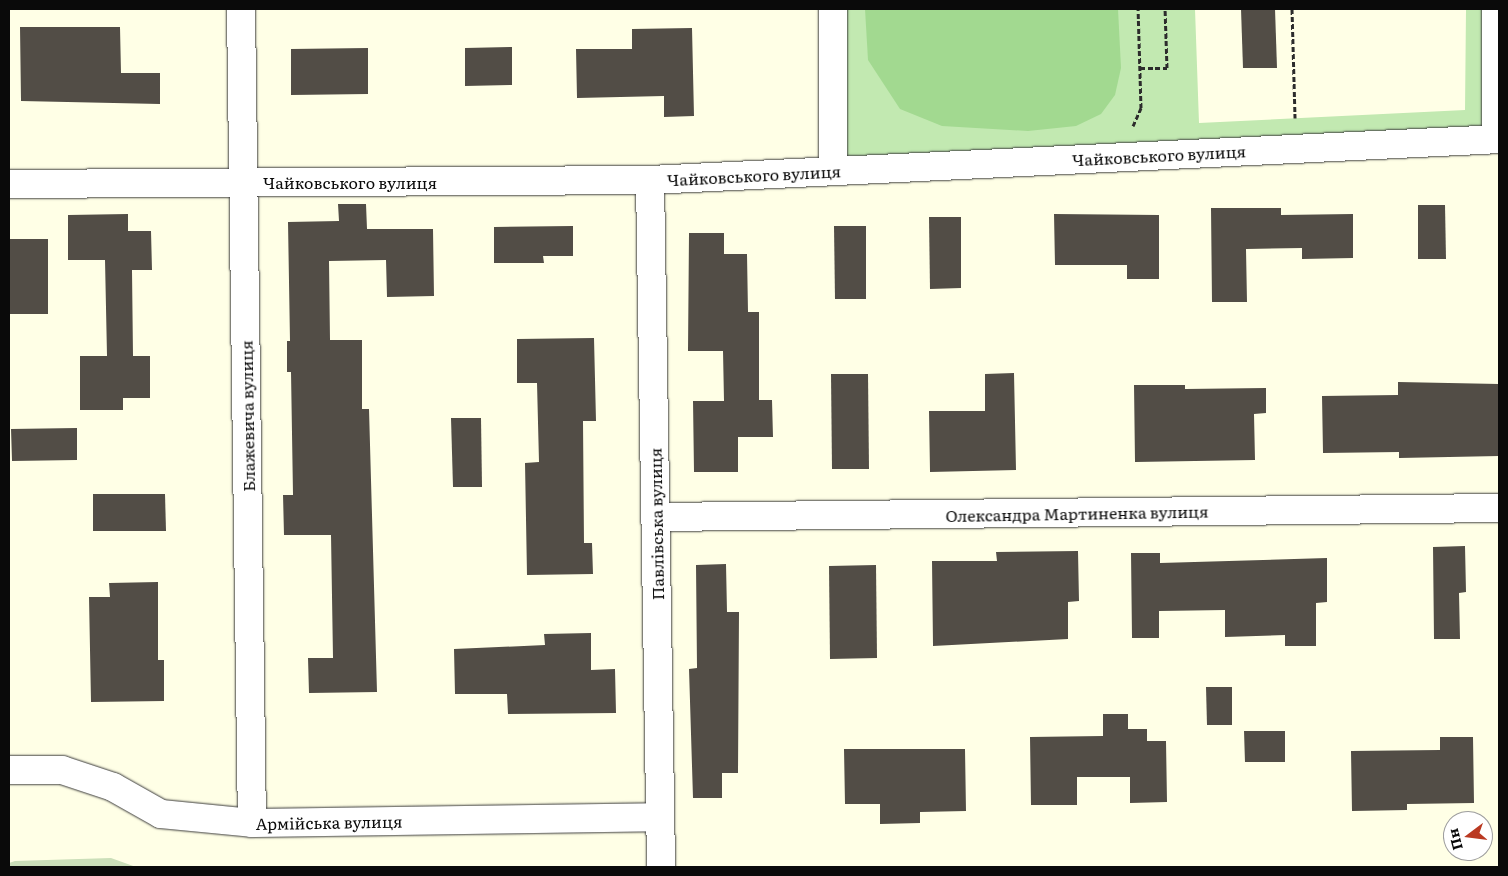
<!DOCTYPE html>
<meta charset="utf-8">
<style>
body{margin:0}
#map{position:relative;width:1508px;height:876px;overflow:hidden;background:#ffffe6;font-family:Literata,serif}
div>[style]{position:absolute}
.green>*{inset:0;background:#c2e9b1}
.forest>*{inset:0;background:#a2d990}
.cemetery>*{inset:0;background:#cbdfb9}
.building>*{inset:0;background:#524d46}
.path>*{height:3px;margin-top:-1.5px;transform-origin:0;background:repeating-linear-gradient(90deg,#2c2c2c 0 5px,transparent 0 7.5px)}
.roads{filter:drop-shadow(0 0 1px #3d3d3d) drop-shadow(0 0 1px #3d3d3d)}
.minor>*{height:28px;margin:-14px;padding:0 14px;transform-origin:14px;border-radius:14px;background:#fff}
span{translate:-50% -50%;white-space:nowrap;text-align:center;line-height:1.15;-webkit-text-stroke:5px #fff;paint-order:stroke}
.street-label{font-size:16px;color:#0a0a0a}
.frame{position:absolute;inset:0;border:10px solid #0a0a0a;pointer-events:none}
.north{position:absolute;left:1443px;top:811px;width:50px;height:50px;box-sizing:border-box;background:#fff;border:1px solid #9d9d9d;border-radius:50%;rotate:255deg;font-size:14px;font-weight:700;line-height:20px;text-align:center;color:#0a0a0a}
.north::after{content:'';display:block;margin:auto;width:18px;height:22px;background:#ba3921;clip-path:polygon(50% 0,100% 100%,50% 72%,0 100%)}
</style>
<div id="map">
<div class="green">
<i style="clip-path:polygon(844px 9px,1195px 9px,1199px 123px,1465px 110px,1466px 9px,1488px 9px,1488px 129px,843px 160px)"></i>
</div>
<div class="forest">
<i style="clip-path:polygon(865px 9px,1118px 9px,1121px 68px,1115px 95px,1101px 114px,1076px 126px,1028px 131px,942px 126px,900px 109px,868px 60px)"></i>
</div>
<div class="cemetery">
<i style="clip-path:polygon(111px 858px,136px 867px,9px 867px,9px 863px,15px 861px)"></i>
</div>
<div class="building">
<i style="clip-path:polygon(1241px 9px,1275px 9px,1277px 68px,1243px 68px)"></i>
<i style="clip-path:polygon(20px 27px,120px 27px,121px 73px,160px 73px,160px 104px,21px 101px)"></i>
<i style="clip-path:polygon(692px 28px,694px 116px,664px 117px,664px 96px,577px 98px,576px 49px,632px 49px,632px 29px)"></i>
<i style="clip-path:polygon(512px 47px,512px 85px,465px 86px,465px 48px)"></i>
<i style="clip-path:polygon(368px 48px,368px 94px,291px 95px,291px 49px)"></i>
<i style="clip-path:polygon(338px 204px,366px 204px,367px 229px,433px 229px,434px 296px,387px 297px,386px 260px,329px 261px,330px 340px,362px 340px,362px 409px,369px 409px,377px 692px,309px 693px,308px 658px,333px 658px,331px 535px,284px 535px,283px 495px,293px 495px,291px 372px,287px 372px,287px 341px,290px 341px,288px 222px,339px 221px)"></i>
<i style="clip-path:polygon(1418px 205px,1445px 205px,1446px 259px,1418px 259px)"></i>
<i style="clip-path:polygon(1211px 208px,1281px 208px,1281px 215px,1353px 214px,1353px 258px,1302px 259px,1302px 248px,1246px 249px,1247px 302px,1212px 302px)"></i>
<i style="clip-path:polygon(128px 214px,128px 231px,151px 231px,152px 270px,132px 270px,133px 356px,150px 356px,150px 398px,123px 398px,123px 410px,80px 410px,80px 356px,107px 356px,105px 260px,68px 260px,68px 215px)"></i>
<i style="clip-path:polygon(1054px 214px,1159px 215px,1159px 279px,1127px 279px,1127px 265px,1055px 265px)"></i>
<i style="clip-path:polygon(929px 217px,961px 217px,961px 288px,930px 289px)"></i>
<i style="clip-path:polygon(573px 226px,573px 256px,543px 256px,544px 263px,494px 263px,494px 227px)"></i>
<i style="clip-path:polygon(834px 226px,866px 226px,866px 299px,835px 299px)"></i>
<i style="clip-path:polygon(689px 233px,724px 233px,724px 254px,747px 254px,748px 312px,759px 312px,759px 400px,772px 400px,773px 437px,738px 437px,738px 472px,694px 472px,693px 401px,724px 401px,723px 351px,688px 351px)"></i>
<i style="clip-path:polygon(9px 239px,48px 239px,48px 314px,9px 314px)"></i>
<i style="clip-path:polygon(594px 338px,596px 421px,583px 421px,584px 543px,592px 543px,593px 574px,527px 575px,525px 463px,539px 462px,537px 383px,517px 383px,517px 339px)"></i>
<i style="clip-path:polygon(1014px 373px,1016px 470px,930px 472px,929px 411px,985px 411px,985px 374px)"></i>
<i style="clip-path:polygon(831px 374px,868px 374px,869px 469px,832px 469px)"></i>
<i style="clip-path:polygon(1398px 382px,1499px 384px,1499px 456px,1399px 458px,1399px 452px,1323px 453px,1322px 396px,1398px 395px)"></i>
<i style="clip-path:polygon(1134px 385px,1185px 385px,1185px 389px,1266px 388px,1266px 413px,1254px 414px,1255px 460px,1135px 462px)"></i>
<i style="clip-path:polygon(451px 418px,481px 418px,482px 487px,453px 487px)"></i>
<i style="clip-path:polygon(77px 428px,77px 460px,12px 461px,11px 429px)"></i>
<i style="clip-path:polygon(93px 494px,165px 494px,166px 531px,93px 531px)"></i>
<i style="clip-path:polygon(1465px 546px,1466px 592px,1459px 593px,1460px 639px,1434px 639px,1433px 547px)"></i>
<i style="clip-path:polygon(1078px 551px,1079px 601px,1068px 602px,1068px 639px,933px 646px,932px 561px,997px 561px,996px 552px)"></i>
<i style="clip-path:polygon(1131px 553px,1160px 553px,1160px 563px,1327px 558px,1327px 602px,1316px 603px,1316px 646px,1285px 646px,1285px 635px,1225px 637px,1225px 610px,1159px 611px,1159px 638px,1132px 638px)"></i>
<i style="clip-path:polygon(726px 564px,727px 612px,739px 612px,738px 773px,722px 773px,722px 798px,693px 798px,689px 669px,697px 668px,696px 565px)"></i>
<i style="clip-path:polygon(876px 565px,877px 658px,830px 659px,829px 566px)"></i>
<i style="clip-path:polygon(158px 582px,158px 660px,164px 660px,164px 701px,91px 702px,89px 597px,110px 597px,109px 583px)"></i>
<i style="clip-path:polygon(591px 633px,591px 670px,615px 669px,616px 713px,508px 714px,507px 694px,455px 694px,454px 649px,545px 645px,544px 634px)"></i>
<i style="clip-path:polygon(1206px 687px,1232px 687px,1232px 725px,1207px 725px)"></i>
<i style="clip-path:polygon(1103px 714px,1128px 714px,1128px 729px,1147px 729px,1147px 741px,1166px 741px,1167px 802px,1130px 803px,1130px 777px,1077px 777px,1077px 805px,1031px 805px,1030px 737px,1103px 736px)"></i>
<i style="clip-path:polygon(1244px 731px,1285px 731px,1285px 762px,1245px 762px)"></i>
<i style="clip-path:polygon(1440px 737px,1473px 737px,1474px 803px,1407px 804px,1407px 810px,1352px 811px,1351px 751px,1440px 750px)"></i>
<i style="clip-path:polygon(844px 749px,965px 749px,966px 811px,920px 812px,920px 823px,880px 824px,880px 804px,845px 804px)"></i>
</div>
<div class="path">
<i style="left:1292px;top:9px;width:109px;rotate:88.4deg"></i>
<i style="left:1140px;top:68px;width:27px"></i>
<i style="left:1167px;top:68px;width:59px;rotate:-91.9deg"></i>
<i style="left:1133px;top:126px;width:20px;rotate:-66deg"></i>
<i style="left:1141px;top:108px;width:99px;rotate:-91.7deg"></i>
</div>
<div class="roads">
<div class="minor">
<i style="left:241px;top:9px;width:814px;rotate:89.23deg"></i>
<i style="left:1496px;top:139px;width:130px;rotate:-90deg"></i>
<i style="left:833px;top:171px;width:162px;rotate:-90deg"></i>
<i style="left:650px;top:180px;width:687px;rotate:89.08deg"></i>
<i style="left:9px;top:184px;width:641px;rotate:-0.36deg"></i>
<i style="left:650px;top:180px;width:850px;rotate:-2.76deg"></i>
<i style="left:656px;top:517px;width:843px;rotate:-0.61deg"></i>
<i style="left:9px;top:770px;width:53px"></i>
<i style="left:62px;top:770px;width:54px;rotate:18.4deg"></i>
<i style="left:113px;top:787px;width:55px;rotate:29.4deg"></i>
<i style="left:161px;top:814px;width:91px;rotate:5.6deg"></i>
<i style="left:252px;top:823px;width:408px;rotate:-0.8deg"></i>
</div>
</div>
<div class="street-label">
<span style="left:1159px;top:155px;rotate:-3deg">Чайковського вулиця</span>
<span style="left:754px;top:175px;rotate:-3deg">Чайковського вулиця</span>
<span style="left:350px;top:182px">Чайковського вулиця</span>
<span style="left:247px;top:416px;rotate:-91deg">Блажевича вулиця</span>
<span style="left:1077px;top:513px;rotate:-1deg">Олександра Мартиненка вулиця</span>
<span style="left:656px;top:524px;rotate:-91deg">Павлівська вулиця</span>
<span style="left:329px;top:822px;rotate:-1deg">Армійська вулиця</span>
</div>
<div class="frame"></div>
<div class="north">Пн</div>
</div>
